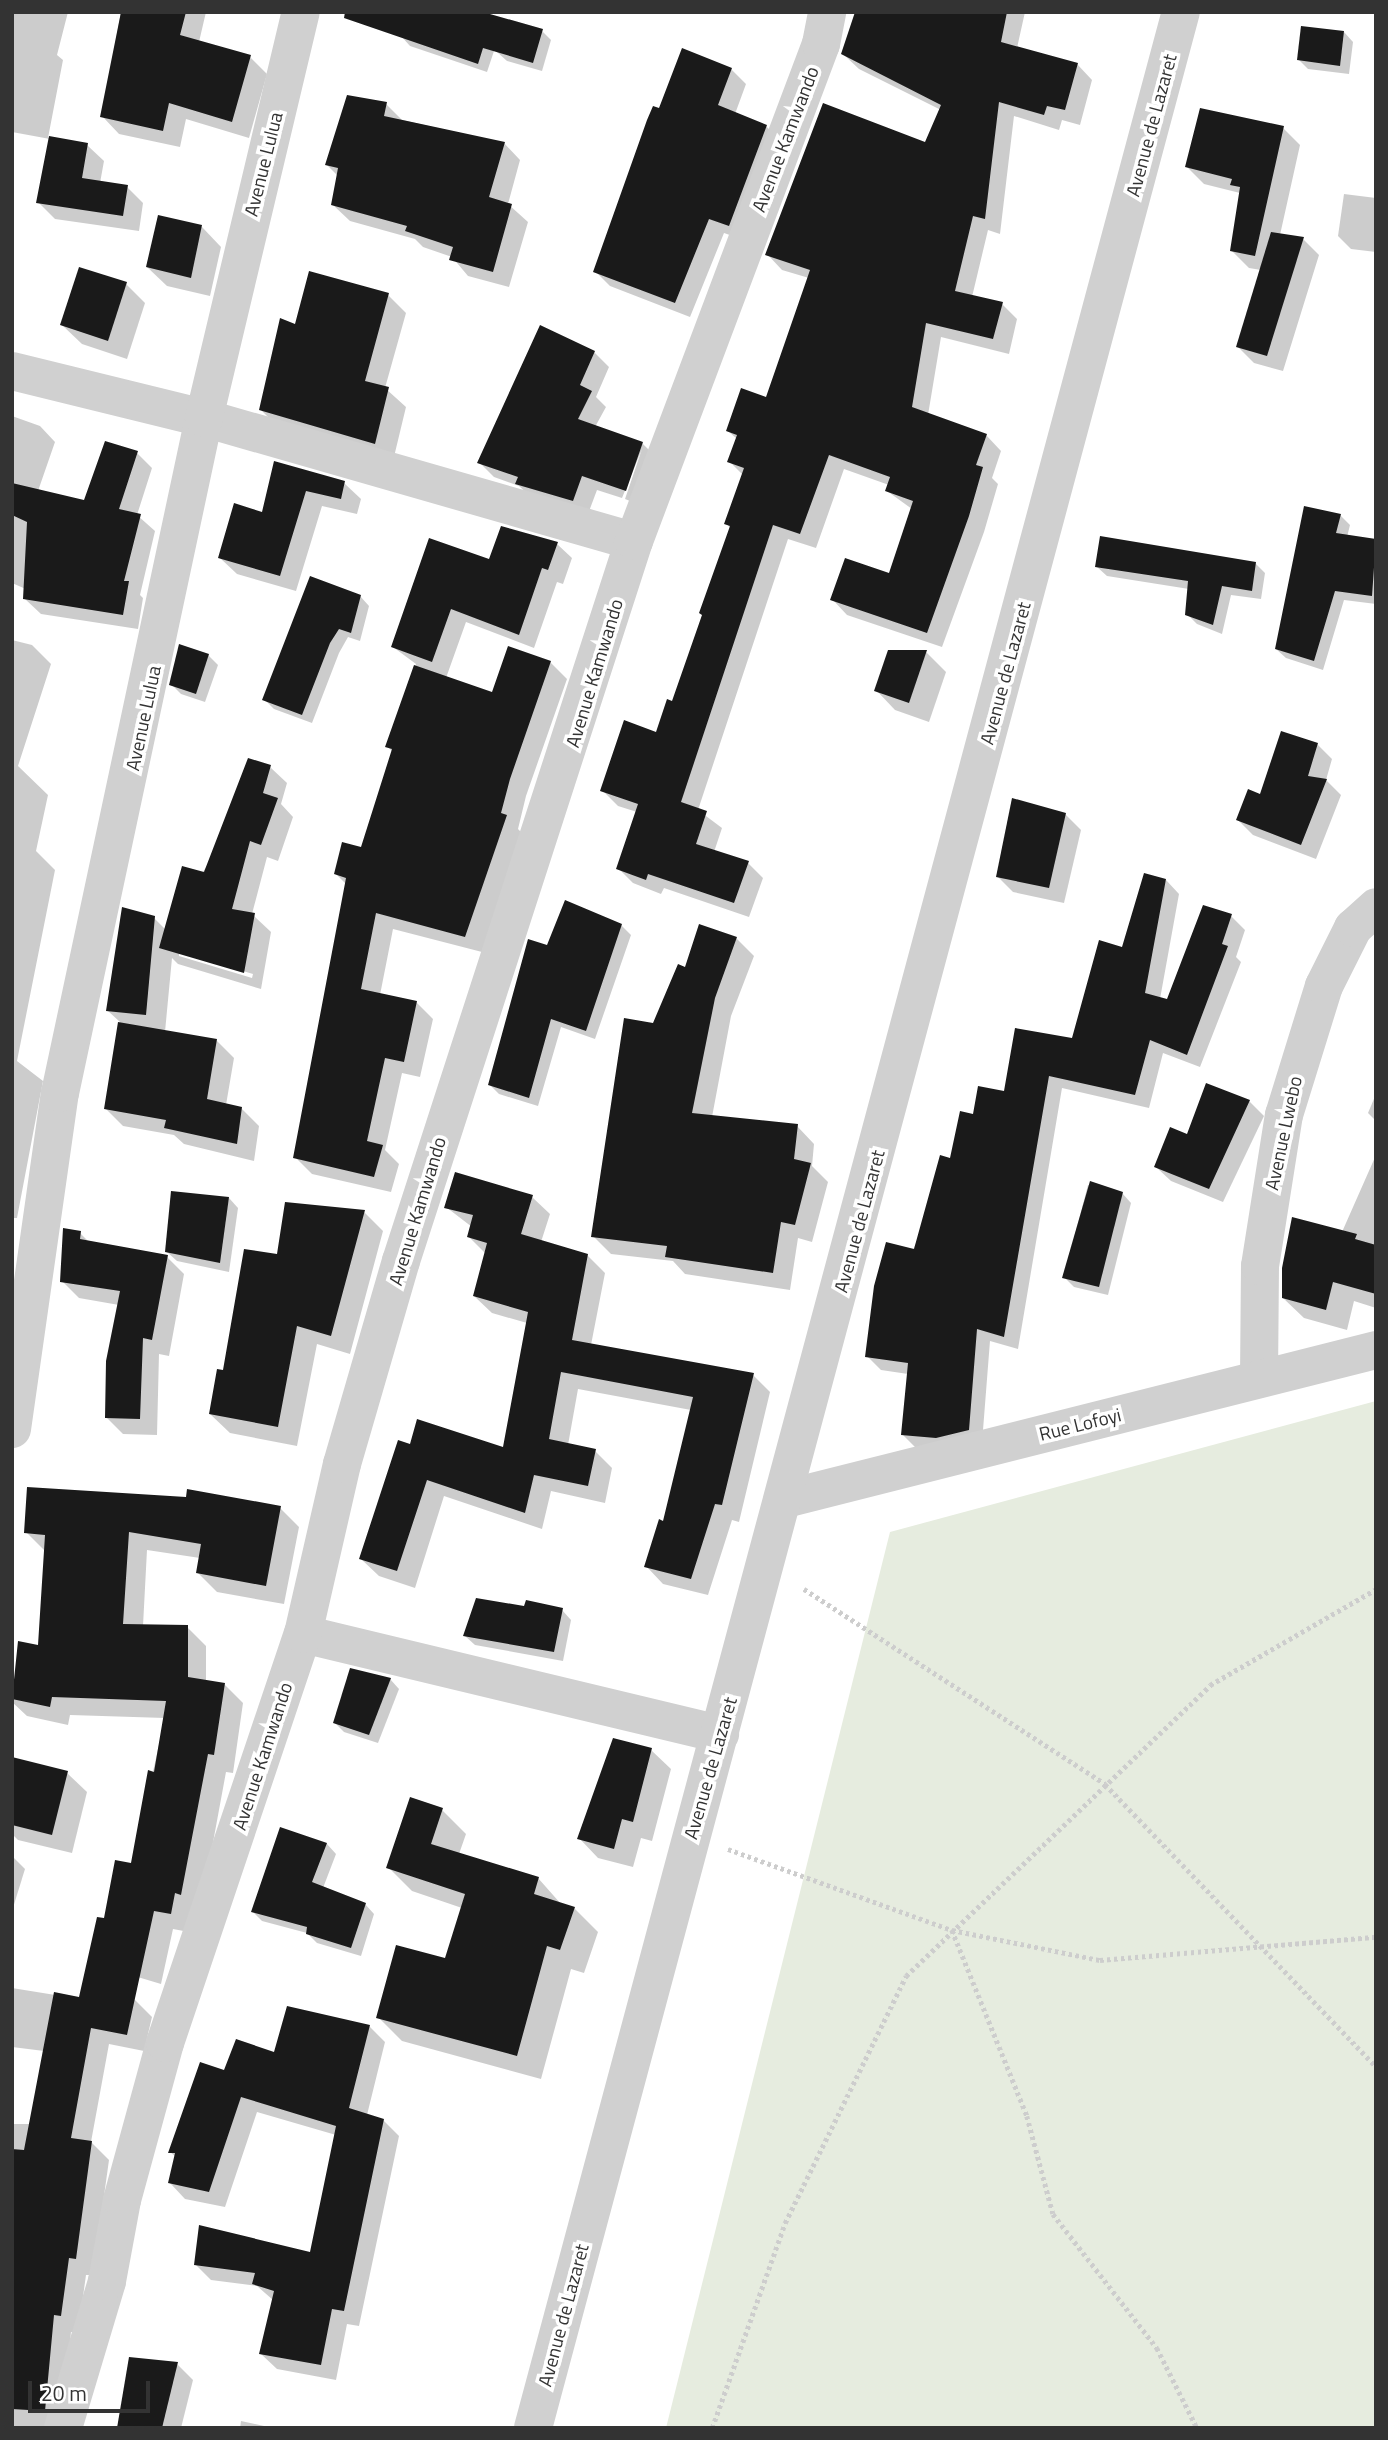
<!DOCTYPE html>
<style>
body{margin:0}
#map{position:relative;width:1388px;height:2440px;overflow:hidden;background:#fff;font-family:"Titillium Web",sans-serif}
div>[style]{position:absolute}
.green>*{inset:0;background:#e6ecdf}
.shadow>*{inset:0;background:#0003}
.building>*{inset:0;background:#1a1a1a}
.path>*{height:4.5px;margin-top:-2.25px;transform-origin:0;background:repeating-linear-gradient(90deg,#cdcdcd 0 3.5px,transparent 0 7px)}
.minor>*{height:38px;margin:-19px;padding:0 19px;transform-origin:19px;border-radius:19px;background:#d0d0d0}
span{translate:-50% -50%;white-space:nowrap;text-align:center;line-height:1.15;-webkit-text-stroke:7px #fff;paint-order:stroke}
.street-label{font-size:19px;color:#333}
.frame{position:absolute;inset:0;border:14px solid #333;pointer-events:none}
.scale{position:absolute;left:28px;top:2381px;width:122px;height:32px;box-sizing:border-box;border:4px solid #333;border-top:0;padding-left:9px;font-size:21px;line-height:24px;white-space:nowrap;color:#333;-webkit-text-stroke:5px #fff;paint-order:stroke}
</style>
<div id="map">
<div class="green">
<i style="clip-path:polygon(1376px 1401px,1376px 2428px,666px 2428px,890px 1532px)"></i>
</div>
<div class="shadow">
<i style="clip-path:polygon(12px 12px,68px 12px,57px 55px,63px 60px,48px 138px,87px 145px,104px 161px,100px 183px,127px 187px,143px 203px,139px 231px,55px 219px,38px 202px,50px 139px,12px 132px)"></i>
<i style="clip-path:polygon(121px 12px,206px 12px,199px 42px,250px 57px,267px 74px,249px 138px,186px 119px,180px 147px,119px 134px,102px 116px)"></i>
<i style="clip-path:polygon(858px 12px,1025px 12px,1017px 48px,1077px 64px,1092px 80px,1080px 125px,1062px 120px,1059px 130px,1014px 116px,1000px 234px,988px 230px,972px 297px,1002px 304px,1017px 319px,1009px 354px,941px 337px,928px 415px,986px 435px,1001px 451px,992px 478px,998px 484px,984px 532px,942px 647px,847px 615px,832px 599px,890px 576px,912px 509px,887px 491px,889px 485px,844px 469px,816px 548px,788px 539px,698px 810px,722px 828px,714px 852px,748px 863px,763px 878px,749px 917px,664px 888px,661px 894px,633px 883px,618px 868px,637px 812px,618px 806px,602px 790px,657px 734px,673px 703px,731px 529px,726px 523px,743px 475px,729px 461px,737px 439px,728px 431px,767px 399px,809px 278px,782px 270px,767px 254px,926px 144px,941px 110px,859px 69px,843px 54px)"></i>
<i style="clip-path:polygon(542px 31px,551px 40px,542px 71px,507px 61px,497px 52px)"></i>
<i style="clip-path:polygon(1344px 32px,1353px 42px,1349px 74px,1308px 69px,1299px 60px)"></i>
<i style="clip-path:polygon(401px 36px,499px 36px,487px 72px,410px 46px)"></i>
<i style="clip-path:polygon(731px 69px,746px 84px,735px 114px,766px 126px,781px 142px,744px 240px,724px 233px,690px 317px,610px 286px,595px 271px,660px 110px)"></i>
<i style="clip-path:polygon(386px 104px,402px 120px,504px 143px,520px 160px,508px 204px,528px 222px,509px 287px,468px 276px,452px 257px,423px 247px,415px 239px,350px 221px,333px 205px,338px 176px,327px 165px)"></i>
<i style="clip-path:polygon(1283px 128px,1300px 145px,1280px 235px,1303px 239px,1319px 255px,1283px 371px,1254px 363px,1238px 347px,1261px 270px,1249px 268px,1232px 251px,1240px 193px,1204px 184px,1187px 167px)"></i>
<i style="clip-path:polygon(1344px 194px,1376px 198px,1376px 252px,1351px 249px,1338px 236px)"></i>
<i style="clip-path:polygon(159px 217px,202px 227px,221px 247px,210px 296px,167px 286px,147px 267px)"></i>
<i style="clip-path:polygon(126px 284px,145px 303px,127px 359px,82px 344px,62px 325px)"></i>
<i style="clip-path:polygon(388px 295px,406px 313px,385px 388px,406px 407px,393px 461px,279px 428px,261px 410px,296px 326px)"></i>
<i style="clip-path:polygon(594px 352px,609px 367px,596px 397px,606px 407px,595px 427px,642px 443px,657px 458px,640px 505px,625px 499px,642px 449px,622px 498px,597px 490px,588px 514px,532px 498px,519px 486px,494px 477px,479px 462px)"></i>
<i style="clip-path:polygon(12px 416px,40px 426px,55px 442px,38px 491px,86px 503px,137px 453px,152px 468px,137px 515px,155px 531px,140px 595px,143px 598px,138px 629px,41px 614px,25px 599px,28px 590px,12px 583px)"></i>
<i style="clip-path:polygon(276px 463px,344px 483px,361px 499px,357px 514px,322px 506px,296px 591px,237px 574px,220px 558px,263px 514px)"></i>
<i style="clip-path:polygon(1340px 515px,1350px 525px,1347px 537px,1376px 541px,1376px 604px,1344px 600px,1323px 670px,1286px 658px,1276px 649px)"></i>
<i style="clip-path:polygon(557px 544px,572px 558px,563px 584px,557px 582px,534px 648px,466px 622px,446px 678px,493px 694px,550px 662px,567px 679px,526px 796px,518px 829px,523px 834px,482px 952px,393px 929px,380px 995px,416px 1002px,433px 1019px,420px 1077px,402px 1073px,385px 1150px,399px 1164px,391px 1192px,312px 1174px,295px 1157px,347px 885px,336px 874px,363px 849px,393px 752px,387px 746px,416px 664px,393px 647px,490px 561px)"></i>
<i style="clip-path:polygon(1255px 563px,1265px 573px,1261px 599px,1231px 595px,1222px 634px,1197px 624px,1187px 614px,1189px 589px,1107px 576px,1097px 567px)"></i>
<i style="clip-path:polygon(360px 596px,369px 606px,360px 641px,348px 637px,339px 653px,312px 723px,274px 709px,264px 699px)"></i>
<i style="clip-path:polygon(12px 640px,32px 645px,51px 664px,18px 766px,48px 795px,36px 851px,55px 870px,17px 1061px,43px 1081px,17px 1218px,12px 1218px)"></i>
<i style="clip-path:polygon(890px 652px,926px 652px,946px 672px,929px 722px,895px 710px,876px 690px)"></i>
<i style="clip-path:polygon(208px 655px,218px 665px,205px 702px,181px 694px,171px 684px)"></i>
<i style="clip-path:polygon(1317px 744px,1332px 759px,1326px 780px,1341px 795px,1316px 859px,1253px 835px,1238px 820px)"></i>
<i style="clip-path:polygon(evenodd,270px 767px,287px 783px,281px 804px,293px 817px,278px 861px,267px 857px,252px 914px,271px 932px,261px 989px,178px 964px,172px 958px,165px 1032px,216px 1040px,234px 1058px,226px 1105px,241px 1108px,259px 1126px,254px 1161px,184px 1144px,174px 1135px,123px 1126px,106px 1109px,120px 1022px,108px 1011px,154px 918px,166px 930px,270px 767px,179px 952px,253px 974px,252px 978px,179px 956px,179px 952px)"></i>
<i style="clip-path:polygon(1065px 814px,1081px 830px,1064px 903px,1013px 892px,997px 876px)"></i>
<i style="clip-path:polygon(1166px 880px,1179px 894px,1160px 999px,1168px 1001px,1204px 908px,1231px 916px,1245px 930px,1236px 957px,1241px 962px,1200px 1067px,1163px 1053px,1149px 1108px,1062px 1088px,1018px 1349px,990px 1341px,982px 1443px,917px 1449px,903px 1435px,908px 1374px,881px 1370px,867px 1356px,952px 1160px,974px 1116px,1074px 1040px)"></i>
<i style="clip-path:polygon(621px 925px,631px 935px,595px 1039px,561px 1027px,538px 1106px,499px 1094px,490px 1085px,548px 948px)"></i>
<i style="clip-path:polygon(736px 938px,754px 956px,731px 1016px,712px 1117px,797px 1126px,814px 1144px,812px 1166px,828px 1182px,812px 1242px,798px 1238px,790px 1290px,685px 1274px,673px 1261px,611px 1254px,593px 1236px,654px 1025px,686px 969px)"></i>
<i style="clip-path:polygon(1376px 1094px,1376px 1121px,1368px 1113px)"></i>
<i style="clip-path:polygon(1249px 1101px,1264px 1116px,1223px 1202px,1171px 1181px,1156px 1167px,1188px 1136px)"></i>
<i style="clip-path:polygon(1376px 1155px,1376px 1308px,1354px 1301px,1347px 1330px,1304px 1318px,1283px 1298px,1342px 1232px)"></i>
<i style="clip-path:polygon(1088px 1185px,1122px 1193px,1131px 1203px,1108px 1295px,1074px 1287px,1064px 1277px)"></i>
<i style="clip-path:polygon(532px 1197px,550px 1214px,541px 1242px,587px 1255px,605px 1273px,591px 1345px,753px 1375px,770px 1392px,739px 1522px,732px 1520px,708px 1595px,663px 1584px,646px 1566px,664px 1523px,691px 1410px,578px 1389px,568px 1445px,595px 1451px,612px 1468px,605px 1503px,551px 1491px,542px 1529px,444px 1496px,415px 1588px,379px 1576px,361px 1559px,411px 1446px,505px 1449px,527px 1323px,492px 1313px,474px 1296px,486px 1254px,469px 1237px,472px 1227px,446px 1207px)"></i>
<i style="clip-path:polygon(229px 1198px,238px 1208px,229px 1272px,177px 1261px,167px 1252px)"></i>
<i style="clip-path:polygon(364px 1212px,383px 1231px,350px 1354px,317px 1344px,297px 1446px,230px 1433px,210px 1414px,224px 1372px,278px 1256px)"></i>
<i style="clip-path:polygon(80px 1233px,90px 1243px,167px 1257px,184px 1274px,169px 1356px,159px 1354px,157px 1435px,123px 1434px,106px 1417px,119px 1305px,79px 1298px,62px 1281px)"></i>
<i style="clip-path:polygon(280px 1508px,299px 1527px,284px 1604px,217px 1592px,198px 1573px,200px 1558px,147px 1550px,143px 1626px,187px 1627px,206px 1646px,206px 1681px,224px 1684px,243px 1703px,233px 1773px,226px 1772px,200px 1913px,189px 1932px,173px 1929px,161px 1984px,111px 1969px,106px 1920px,132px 1865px,165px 1718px,70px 1715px,68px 1725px,27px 1716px,12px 1702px,19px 1643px,39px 1647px,46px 1552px,26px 1532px)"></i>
<i style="clip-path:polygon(526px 1608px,562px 1610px,571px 1620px,563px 1661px,475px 1645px,465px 1636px)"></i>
<i style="clip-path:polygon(390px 1679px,399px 1689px,378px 1743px,344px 1732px,335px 1723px)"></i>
<i style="clip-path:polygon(651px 1750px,671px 1769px,652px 1841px,641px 1838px,633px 1867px,598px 1858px,579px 1838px)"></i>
<i style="clip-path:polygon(12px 1767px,67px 1773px,87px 1792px,72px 1853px,18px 1840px,12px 1834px)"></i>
<i style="clip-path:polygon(442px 1810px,466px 1834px,459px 1854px,538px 1878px,561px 1904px,574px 1908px,598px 1932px,584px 1973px,571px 1969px,541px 2079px,402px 2041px,378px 2017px,446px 1960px,462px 1908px,412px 1891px,388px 1867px)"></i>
<i style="clip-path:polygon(281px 1829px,327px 1844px,336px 1854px,323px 1888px,365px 1904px,374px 1914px,361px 1956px,317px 1943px,307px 1933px,262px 1921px,253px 1912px)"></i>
<i style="clip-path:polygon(12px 1856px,25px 1869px,12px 1911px)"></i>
<i style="clip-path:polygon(12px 1988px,80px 1999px,134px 1999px,152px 2017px,144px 2051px,109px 2044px,91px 2142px,109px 2160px,93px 2275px,86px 2275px,78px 2333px,71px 2332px,62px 2428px,12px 2428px,12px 2124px,31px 2124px,44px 2051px,12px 2047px)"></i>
<i style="clip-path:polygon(369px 2026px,385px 2042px,367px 2115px,383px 2120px,399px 2136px,359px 2326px,347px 2324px,336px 2380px,277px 2369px,261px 2354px,273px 2300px,257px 2286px,211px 2280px,196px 2265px,311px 2254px,336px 2135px,257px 2112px,225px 2207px,185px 2199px,170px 2183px,176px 2157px,170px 2152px,225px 2072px)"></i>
<i style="clip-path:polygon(177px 2364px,193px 2380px,181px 2428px,118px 2428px)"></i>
<i style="clip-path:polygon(241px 2421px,273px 2428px,240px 2428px)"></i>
</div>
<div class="building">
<i style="clip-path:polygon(121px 12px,186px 12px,180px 35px,251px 55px,232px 122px,169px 103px,163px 131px,100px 117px)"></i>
<i style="clip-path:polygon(345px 12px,483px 12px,543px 29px,533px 63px,483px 48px,478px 64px,344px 18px)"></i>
<i style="clip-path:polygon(855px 12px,1007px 12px,1001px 42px,1078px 63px,1065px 110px,1047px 106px,1044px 115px,999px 102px,985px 219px,973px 216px,955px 291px,1003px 302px,993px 339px,926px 323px,912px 407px,987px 434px,976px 465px,983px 467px,969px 516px,927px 633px,830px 600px,845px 558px,889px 573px,913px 501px,885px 491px,890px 477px,829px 455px,800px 534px,773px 525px,681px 802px,707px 811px,696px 844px,749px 861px,734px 903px,648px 874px,646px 880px,616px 869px,638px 804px,600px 791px,624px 720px,656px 732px,667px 699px,672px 701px,702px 615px,699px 613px,730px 526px,724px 524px,744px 468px,727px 462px,737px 435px,726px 431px,741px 388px,766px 397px,810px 270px,765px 255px,823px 103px,925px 142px,941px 105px,841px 54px)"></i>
<i style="clip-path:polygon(1301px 26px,1344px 31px,1340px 66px,1297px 60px)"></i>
<i style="clip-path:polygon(682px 48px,732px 68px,718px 105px,767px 125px,729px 226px,709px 219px,675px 303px,593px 272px,647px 120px,653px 106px,659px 108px)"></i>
<i style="clip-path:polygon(347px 95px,387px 102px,384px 116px,505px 142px,489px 197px,512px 204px,493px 272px,449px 260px,453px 247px,405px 231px,407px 226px,331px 205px,338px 168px,325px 165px)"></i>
<i style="clip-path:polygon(1200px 108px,1284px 126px,1255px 256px,1230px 251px,1240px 187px,1230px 185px,1232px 179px,1185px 167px)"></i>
<i style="clip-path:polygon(49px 136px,88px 143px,82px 178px,128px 185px,123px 216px,36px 203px)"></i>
<i style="clip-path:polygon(158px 215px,202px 225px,191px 278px,146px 267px)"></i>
<i style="clip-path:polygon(1271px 232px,1304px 237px,1267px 356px,1236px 347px)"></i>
<i style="clip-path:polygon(79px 267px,127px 282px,108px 341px,60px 325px)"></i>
<i style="clip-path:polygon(309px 271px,389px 293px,365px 381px,389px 387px,375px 444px,259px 410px,280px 318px,295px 324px)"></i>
<i style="clip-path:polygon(540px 325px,595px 351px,580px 385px,592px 391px,578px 419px,643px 442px,626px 491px,582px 476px,573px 501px,515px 484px,518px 477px,477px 463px)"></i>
<i style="clip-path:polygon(105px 441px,138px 451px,119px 509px,141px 514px,124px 581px,129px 581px,123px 615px,23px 599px,27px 522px,12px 515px,12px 483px,84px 500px)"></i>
<i style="clip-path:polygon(274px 461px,345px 481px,341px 499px,306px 491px,280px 576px,218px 558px,234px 503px,262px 512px)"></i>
<i style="clip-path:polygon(1304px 506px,1341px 514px,1336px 533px,1376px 539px,1372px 596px,1335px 591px,1314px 661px,1275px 649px)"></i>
<i style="clip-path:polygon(501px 526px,558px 542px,548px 570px,542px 568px,519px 635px,451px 609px,432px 662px,391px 647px,429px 538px,489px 559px)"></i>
<i style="clip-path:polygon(1100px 536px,1256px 562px,1252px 591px,1222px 586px,1213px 625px,1185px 615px,1188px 581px,1095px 567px)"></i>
<i style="clip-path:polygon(310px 576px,361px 595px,351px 633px,339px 629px,330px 643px,302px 715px,262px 700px)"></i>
<i style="clip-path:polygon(179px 644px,209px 654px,196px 694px,169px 685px)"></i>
<i style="clip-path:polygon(508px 646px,551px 661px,510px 779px,501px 813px,507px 815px,465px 937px,376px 913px,361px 989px,417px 1001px,404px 1062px,385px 1058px,367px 1141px,383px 1145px,374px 1177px,293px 1158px,346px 878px,334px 874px,342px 842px,361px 847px,392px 749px,385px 747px,414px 665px,492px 692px)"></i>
<i style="clip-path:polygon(888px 650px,927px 650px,909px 703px,874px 691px)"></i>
<i style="clip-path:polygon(1281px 731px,1318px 743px,1308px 776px,1327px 779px,1301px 845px,1236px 820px,1248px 789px,1260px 794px)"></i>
<i style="clip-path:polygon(248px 758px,271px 765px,263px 793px,278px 798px,261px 845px,250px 841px,232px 909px,255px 913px,244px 973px,159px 948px,182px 866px,204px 872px)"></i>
<i style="clip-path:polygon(1012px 798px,1066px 813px,1049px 888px,996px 877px)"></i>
<i style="clip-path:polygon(1144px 873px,1166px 879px,1145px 993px,1167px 999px,1203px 905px,1232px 914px,1222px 944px,1228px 946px,1187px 1055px,1150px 1040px,1135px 1095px,1049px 1076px,1004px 1337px,977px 1329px,969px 1430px,936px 1438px,901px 1435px,908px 1363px,865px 1357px,874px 1286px,886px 1242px,914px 1249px,940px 1155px,950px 1158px,960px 1111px,973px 1114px,978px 1086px,1004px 1091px,1015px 1028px,1072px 1038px,1099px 940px,1122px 947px)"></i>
<i style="clip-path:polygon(565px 900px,622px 924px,586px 1031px,551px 1019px,529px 1098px,488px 1085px,528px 939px,547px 945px)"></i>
<i style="clip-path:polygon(122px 907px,155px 916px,146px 1015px,106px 1011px)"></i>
<i style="clip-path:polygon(699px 924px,737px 937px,715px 998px,692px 1113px,798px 1124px,794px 1159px,811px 1163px,795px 1225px,781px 1222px,773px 1273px,665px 1257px,667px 1246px,591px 1237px,624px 1018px,653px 1023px,678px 964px,685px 967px)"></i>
<i style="clip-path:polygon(118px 1022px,217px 1039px,207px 1099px,242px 1107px,237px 1144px,164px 1128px,166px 1120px,104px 1109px)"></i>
<i style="clip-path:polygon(1206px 1083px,1250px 1100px,1209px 1189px,1154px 1167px,1170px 1127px,1187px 1134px)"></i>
<i style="clip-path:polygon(455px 1172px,533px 1195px,521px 1234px,588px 1254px,572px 1340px,754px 1373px,722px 1505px,715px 1504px,691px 1579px,644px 1567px,659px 1519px,663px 1521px,693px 1397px,561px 1372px,549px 1439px,596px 1449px,588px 1486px,534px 1475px,525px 1513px,427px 1480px,397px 1571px,359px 1559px,398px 1440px,410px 1444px,417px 1419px,503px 1447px,528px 1312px,473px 1296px,487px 1243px,467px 1237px,473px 1215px,444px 1208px)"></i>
<i style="clip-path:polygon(1090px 1181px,1123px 1192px,1099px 1287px,1062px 1278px)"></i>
<i style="clip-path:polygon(171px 1191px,229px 1197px,220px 1263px,165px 1252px)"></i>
<i style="clip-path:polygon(285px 1202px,365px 1210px,331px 1336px,297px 1326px,278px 1427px,209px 1414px,217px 1369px,223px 1370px,244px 1249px,277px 1254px)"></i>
<i style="clip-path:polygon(1292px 1217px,1357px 1234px,1355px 1239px,1376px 1245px,1376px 1294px,1333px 1282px,1326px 1310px,1282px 1298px,1282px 1268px)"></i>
<i style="clip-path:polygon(63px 1228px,81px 1231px,80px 1239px,168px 1255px,152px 1340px,143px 1338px,140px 1419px,105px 1418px,106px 1361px,120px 1291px,60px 1282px)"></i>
<i style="clip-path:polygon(27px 1487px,186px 1497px,187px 1489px,281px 1506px,266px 1586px,196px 1573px,201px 1544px,129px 1532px,123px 1624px,188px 1625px,188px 1677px,225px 1683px,214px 1755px,208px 1754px,181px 1895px,175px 1893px,171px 1914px,154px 1911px,127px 2035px,91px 2028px,71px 2138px,92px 2141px,76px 2259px,69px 2258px,61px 2316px,54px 2315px,45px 2411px,12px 2409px,12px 2149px,24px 2150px,54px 1992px,79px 1997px,97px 1917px,104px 1918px,115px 1860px,131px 1863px,148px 1770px,154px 1772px,166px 1701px,52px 1697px,50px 1707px,12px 1699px,18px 1641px,38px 1645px,45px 1535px,24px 1533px)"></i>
<i style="clip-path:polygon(476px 1598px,524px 1606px,526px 1600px,563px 1608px,554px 1652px,463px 1636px)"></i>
<i style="clip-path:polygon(350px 1668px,391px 1678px,369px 1735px,333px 1723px)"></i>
<i style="clip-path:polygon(613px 1738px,652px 1748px,633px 1822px,622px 1819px,614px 1849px,577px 1839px)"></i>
<i style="clip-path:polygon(12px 1757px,68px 1771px,52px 1835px,12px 1825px)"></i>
<i style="clip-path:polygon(410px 1797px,443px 1808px,431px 1844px,539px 1877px,534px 1894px,575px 1907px,560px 1950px,547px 1946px,517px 2056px,376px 2018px,396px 1945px,445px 1958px,465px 1894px,386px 1868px)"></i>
<i style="clip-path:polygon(280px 1827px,327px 1843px,312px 1882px,366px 1903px,351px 1948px,306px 1934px,307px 1927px,251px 1912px)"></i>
<i style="clip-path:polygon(287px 2006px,370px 2025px,349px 2108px,384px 2119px,344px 2311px,332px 2309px,321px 2365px,259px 2354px,274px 2291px,252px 2284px,255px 2273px,194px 2265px,199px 2225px,310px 2252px,336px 2126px,241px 2097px,209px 2192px,168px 2183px,175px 2153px,168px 2153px,200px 2062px,224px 2070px,236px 2039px,274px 2052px)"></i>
<i style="clip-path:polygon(129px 2357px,178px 2362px,162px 2428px,117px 2428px)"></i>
</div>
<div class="path">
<i style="left:804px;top:1589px;width:359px;rotate:32.9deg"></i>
<i style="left:1105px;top:1784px;width:392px;rotate:46.2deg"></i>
<i style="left:728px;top:1849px;width:238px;rotate:19.9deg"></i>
<i style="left:952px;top:1930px;width:151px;rotate:11.5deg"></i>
<i style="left:1100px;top:1960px;width:277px;rotate:-4.8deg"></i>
<i style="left:952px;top:1930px;width:201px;rotate:68deg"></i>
<i style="left:1027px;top:2116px;width:101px;rotate:75.1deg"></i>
<i style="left:1053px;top:2214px;width:170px;rotate:52.2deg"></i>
<i style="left:1157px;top:2348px;width:89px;rotate:63.4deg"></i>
<i style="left:712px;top:2428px;width:218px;rotate:-70.4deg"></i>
<i style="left:785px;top:2223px;width:275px;rotate:-63.9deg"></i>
<i style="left:906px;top:1976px;width:421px;rotate:-43.7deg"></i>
<i style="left:1210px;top:1685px;width:192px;rotate:-30deg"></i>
</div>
<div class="minor">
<i style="left:12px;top:371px;width:198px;rotate:13.8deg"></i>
<i style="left:204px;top:418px;width:447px;rotate:16deg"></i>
<i style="left:1259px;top:1379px;width:113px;rotate:-89.5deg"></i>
<i style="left:1260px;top:1266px;width:153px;rotate:-81deg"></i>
<i style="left:1284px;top:1115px;width:135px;rotate:-72.8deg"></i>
<i style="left:1324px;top:986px;width:65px;rotate:-63.4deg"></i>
<i style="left:1353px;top:928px;width:31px;rotate:-42deg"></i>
<i style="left:12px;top:1429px;width:339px;rotate:-81.9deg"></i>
<i style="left:60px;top:1093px;width:690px;rotate:-77.96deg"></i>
<i style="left:204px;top:418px;width:417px;rotate:-76.6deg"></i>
<i style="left:785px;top:1499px;width:609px;rotate:-14.15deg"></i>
<i style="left:303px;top:1634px;width:429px;rotate:13.5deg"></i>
<i style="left:63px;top:2428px;width:153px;rotate:-73.3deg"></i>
<i style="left:107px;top:2281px;width:82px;rotate:-79.5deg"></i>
<i style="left:122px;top:2200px;width:163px;rotate:-74.7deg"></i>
<i style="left:165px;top:2043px;width:432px;rotate:-71.4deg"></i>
<i style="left:303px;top:1634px;width:174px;rotate:-77.1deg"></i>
<i style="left:342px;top:1464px;width:211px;rotate:-73.8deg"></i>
<i style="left:401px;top:1261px;width:757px;rotate:-72.07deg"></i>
<i style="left:634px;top:541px;width:531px;rotate:-69.38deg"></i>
<i style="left:821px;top:44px;width:33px;rotate:-79deg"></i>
<i style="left:533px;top:2428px;width:2501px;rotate:-74.99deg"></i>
</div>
<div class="street-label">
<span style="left:1151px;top:125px;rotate:-75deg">Avenue de Lazaret</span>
<span style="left:785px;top:139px;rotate:-69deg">Avenue Kamwando</span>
<span style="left:263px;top:164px;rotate:-76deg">Avenue Lulua</span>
<span style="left:594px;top:673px;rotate:-73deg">Avenue Kamwando</span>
<span style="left:1005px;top:673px;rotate:-75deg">Avenue de Lazaret</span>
<span style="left:143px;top:718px;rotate:-78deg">Avenue Lulua</span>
<span style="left:1283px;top:1133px;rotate:-78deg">Avenue Lwebo</span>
<span style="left:417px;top:1211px;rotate:-73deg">Avenue Kamwando</span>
<span style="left:859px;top:1221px;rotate:-75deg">Avenue de Lazaret</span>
<span style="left:1080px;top:1424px;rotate:-14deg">Rue Lofoyi</span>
<span style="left:262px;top:1756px;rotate:-72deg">Avenue Kamwando</span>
<span style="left:710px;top:1768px;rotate:-74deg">Avenue de Lazaret</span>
<span style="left:563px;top:2315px;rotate:-75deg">Avenue de Lazaret</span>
</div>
<div class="frame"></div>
<div class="scale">20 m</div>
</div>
